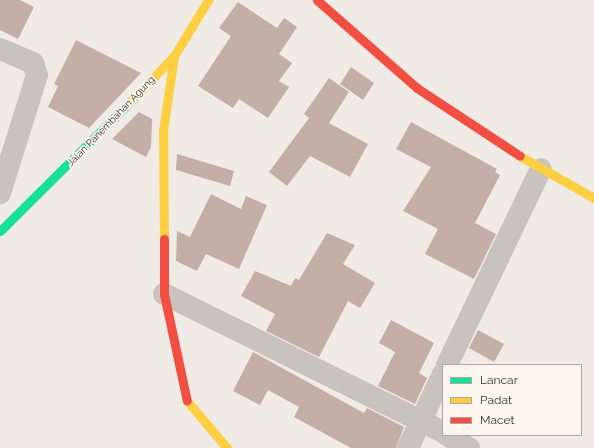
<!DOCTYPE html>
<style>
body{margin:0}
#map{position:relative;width:594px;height:448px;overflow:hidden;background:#f0ebe5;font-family:Raleway,sans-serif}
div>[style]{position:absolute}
.building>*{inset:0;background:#c3afa7}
.street>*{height:22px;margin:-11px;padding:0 11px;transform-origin:11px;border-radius:11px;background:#c9c3be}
.fast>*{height:9px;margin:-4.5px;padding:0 4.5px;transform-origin:4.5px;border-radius:4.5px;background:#16e098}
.slow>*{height:9px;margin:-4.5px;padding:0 4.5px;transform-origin:4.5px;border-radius:4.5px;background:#ffcf43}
.jam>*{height:9px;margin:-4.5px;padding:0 4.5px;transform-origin:4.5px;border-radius:4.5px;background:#f24e42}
span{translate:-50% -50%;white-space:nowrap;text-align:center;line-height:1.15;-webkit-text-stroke:3.5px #fbf5ee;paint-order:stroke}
.street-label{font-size:10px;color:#3b302b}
.legend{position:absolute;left:442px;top:364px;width:140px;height:72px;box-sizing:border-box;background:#fbf5ee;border:1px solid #aea6a0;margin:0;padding:5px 7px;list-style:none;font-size:12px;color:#3b302b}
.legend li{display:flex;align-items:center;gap:8px;height:20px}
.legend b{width:20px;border:1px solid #aea6a0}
</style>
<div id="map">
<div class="building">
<i style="clip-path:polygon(0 0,20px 0,34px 7px,18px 39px,0 30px)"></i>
<i style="clip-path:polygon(238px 2px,277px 28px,284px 18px,297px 27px,279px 54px,292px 63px,279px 81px,289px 87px,268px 118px,239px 99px,233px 108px,198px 86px,231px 36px,219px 28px)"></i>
<i style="clip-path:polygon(76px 40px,141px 73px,89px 128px,48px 107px,58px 86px,54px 84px)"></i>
<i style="clip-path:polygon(351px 67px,374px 83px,363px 100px,340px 84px)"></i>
<i style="clip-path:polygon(329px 78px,349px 92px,329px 123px,368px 144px,350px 177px,310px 156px,287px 186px,269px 172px,309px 118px,304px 114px)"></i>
<i style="clip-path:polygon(139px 112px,152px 119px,151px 147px,146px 157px,112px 139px)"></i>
<i style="clip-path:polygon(411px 122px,497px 169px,495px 172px,500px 175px,475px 223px,496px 234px,474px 279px,425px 254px,438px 229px,403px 211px,431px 167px,396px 149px)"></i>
<i style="clip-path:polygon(177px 154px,234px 171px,230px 186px,176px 170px)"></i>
<i style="clip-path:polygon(211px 194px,241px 209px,246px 196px,267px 205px,239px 269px,206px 254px,197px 271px,176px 261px,177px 231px,190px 237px)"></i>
<i style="clip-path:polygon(327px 233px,355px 245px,343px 264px,375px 283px,360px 308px,348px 301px,319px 357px,266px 331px,275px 314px,241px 296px,255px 271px,291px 286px,295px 278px,299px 280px)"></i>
<i style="clip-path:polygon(391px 320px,434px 343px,419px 373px,427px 378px,415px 404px,378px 386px,395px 352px,379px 343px)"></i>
<i style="clip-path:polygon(478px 330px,504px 344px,494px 362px,469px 348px)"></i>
<i style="clip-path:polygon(253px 352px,364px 413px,367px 408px,404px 427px,396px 448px,351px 448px,294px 417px,299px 407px,268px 390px,260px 405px,233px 391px)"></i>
</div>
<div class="street">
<i style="left:0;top:49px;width:36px;rotate:23deg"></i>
<i style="left:33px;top:63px;width:13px;rotate:72deg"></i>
<i style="left:37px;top:75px;width:124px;rotate:107.4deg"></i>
<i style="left:164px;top:294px;width:311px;rotate:26.3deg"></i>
<i style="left:447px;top:365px;width:217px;rotate:-64.4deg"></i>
<i style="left:447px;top:435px;width:26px;rotate:31deg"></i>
<i style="left:408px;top:448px;width:82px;rotate:-64.7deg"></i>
</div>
<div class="fast">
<i style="left:0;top:231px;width:185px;rotate:-44.8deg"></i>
</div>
<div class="slow">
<i style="left:131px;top:101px;width:62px;rotate:-46.3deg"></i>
<i style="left:174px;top:56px;width:66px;rotate:-58.7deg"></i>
<i style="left:520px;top:156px;width:85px;rotate:29.6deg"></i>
<i style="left:164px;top:239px;width:108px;rotate:-90.5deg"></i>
<i style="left:163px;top:131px;width:76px;rotate:-81.7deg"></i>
<i style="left:187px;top:401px;width:62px;rotate:49.6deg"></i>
</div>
<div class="jam">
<i style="left:317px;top:0;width:133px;rotate:41.3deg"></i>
<i style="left:417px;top:88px;width:123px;rotate:33.4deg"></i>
<i style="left:164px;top:239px;width:55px;rotate:90deg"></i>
<i style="left:164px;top:294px;width:109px;rotate:77.9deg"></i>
</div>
<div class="street-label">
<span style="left:111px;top:121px;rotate:-46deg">Jalan Panembahan Agung</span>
</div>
<ul class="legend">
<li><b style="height:5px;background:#16e098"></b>Lancar</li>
<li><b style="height:5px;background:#ffcf43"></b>Padat</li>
<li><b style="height:5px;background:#f24e42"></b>Macet</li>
</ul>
</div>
